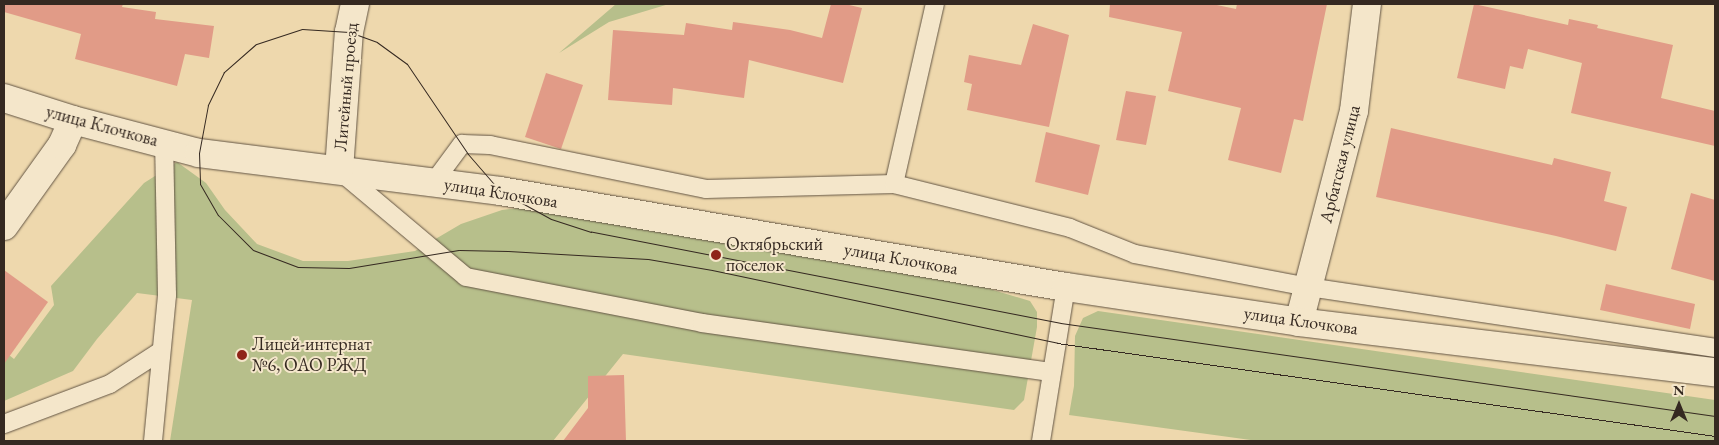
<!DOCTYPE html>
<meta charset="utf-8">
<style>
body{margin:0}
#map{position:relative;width:1719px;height:445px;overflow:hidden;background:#eed8ad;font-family:"EB Garamond",serif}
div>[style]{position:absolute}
.green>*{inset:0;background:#b7bf8b}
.building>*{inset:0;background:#e19b87}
.roads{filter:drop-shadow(0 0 1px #635544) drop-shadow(0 0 1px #635544)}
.lane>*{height:18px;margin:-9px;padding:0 9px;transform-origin:9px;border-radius:9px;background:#f4e6ca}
.street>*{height:28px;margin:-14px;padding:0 14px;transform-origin:14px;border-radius:14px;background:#f4e6ca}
.secondary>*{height:28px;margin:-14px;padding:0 14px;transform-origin:14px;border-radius:14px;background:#f4e6ca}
.tram>*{height:1px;margin:-0.5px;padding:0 0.5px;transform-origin:0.5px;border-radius:0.5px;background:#352921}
.dots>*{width:14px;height:14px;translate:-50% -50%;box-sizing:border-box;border:2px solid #f4e6ca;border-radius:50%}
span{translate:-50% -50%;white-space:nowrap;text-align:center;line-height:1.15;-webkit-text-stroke:4px #f4e6ca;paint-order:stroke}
.street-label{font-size:18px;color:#352921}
.poi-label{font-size:18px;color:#352921}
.left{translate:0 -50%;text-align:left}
.frame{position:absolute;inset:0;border:5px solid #352921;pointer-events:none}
.north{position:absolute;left:1654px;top:380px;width:50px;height:50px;-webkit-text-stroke:4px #f4e6ca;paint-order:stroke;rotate:0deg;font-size:14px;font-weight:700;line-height:20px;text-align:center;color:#352921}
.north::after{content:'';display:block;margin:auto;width:18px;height:22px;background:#352921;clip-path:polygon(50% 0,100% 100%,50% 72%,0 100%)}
</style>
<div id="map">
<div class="green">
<i style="clip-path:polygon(616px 4px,669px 4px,609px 22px,559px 53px)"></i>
<i style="clip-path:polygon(177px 162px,206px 183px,225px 210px,257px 244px,303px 261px,348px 261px,415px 251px,461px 224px,502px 210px,538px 206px,980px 286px,1030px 301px,1037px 312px,1037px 327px,1024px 400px,1014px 410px,623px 354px,553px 441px,170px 441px,192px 300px,137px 293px,97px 339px,73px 371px,4px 401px,4px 351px,14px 359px,54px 305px,51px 286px,144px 183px)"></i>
<i style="clip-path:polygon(1098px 311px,1715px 400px,1715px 441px,1258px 441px,1069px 415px,1074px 386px,1075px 336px,1083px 318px)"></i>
</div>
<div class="building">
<i style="clip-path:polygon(5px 4px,123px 4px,122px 7px,156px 12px,155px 19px,214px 26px,209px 58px,185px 54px,177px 86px,75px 59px,81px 34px,4px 12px)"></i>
<i style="clip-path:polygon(831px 4px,845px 4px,862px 8px,843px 83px,749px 60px,744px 98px,673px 88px,672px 105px,608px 100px,613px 30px,684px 35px,686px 23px,732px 30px,733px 22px,790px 30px,822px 38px)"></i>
<i style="clip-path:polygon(1110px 4px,1212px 4px,1236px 9px,1237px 4px,1327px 4px,1303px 121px,1294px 119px,1281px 173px,1228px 160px,1241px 108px,1168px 91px,1182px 32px,1109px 17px)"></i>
<i style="clip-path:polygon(1474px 4px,1568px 25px,1569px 19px,1598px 25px,1597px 28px,1673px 45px,1661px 98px,1715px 111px,1715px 146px,1571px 113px,1582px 63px,1528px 49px,1523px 69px,1510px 66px,1505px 89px,1457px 78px)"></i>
<i style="clip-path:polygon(1033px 24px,1069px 35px,1049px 127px,967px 110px,972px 84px,964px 82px,969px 55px,1021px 65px)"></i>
<i style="clip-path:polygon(546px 73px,583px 85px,561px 149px,525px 137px)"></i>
<i style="clip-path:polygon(1126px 91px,1156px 96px,1146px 145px,1116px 140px)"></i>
<i style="clip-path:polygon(1391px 128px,1552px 165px,1554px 158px,1611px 172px,1604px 201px,1627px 207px,1616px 251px,1556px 236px,1376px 197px)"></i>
<i style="clip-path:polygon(1046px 132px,1100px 145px,1088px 195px,1035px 182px)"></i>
<i style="clip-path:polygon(1691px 193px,1715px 200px,1715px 281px,1671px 269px)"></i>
<i style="clip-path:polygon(4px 270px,48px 302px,4px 364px)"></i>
<i style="clip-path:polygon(1606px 284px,1695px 304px,1690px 329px,1600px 310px)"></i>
<i style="clip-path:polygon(624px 375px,626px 441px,563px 441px,588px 408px,588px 376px)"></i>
</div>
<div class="roads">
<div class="lane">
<i style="left:341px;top:172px;width:163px;rotate:40deg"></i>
<i style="left:466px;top:277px;width:240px;rotate:11deg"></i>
<i style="left:702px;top:323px;width:352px;rotate:8deg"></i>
<i style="left:433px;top:183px;width:49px;rotate:-53.4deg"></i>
<i style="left:462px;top:144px;width:28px;rotate:2deg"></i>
<i style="left:490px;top:145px;width:220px;rotate:11.5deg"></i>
<i style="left:706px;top:189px;width:188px;rotate:-1.5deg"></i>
<i style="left:894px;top:184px;width:181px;rotate:14deg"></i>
<i style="left:1070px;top:228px;width:70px;rotate:21.8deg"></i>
<i style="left:1135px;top:254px;width:176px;rotate:10.8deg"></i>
<i style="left:1308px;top:287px;width:412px;rotate:8.5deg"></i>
<i style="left:894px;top:184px;width:185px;rotate:-77.2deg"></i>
<i style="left:4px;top:424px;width:113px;rotate:-20.7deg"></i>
<i style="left:110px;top:384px;width:61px;rotate:-32.9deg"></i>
<i style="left:153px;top:441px;width:147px;rotate:-84.5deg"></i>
<i style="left:167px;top:295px;width:152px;rotate:-91.1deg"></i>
<i style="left:1041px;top:441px;width:156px;rotate:-80.8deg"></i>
</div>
<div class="street">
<i style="left:4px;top:98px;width:72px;rotate:17.7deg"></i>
<i style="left:73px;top:120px;width:130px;rotate:14.7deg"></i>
<i style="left:199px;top:153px;width:303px;rotate:7.2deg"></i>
<i style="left:339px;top:170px;width:138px;rotate:-85.9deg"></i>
<i style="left:349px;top:32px;width:29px;rotate:-78deg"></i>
<i style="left:4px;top:226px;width:100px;rotate:-54.4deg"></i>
<i style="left:62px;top:145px;width:27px;rotate:-66deg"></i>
<i style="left:1299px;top:322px;width:218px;rotate:-75.4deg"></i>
<i style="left:1354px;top:111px;width:108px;rotate:-83.1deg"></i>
</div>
<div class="secondary">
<i style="left:500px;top:191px;width:574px;rotate:9.63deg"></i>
<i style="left:1066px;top:287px;width:236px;rotate:8.5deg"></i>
<i style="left:1299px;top:322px;width:419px;rotate:6.9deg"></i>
</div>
</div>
<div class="tram">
<i style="left:1715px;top:416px;width:661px;rotate:-171.91deg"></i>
<i style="left:1061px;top:323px;width:479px;rotate:-169deg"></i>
<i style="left:591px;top:232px;width:42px;rotate:-162deg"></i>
<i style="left:551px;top:219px;width:58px;rotate:-151.2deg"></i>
<i style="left:500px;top:191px;width:49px;rotate:-130.9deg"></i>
<i style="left:468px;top:154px;width:109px;rotate:-124.1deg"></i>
<i style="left:407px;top:64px;width:37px;rotate:-144deg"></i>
<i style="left:377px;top:42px;width:30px;rotate:-160deg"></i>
<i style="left:349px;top:32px;width:47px;rotate:-176.3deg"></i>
<i style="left:302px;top:29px;width:48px;rotate:161.9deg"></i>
<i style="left:256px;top:44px;width:43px;rotate:138.8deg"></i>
<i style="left:224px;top:72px;width:37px;rotate:116deg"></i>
<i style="left:208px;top:105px;width:49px;rotate:100.6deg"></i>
<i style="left:199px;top:153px;width:31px;rotate:88deg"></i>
<i style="left:200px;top:184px;width:36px;rotate:60deg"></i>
<i style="left:218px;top:215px;width:49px;rotate:45deg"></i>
<i style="left:253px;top:250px;width:48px;rotate:20.7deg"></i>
<i style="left:298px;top:267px;width:51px;rotate:1.1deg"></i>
<i style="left:349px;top:268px;width:111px;rotate:-9.3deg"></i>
<i style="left:459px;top:250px;width:49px;rotate:1.2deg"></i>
<i style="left:508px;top:251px;width:140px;rotate:3.3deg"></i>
<i style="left:648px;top:259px;width:65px;rotate:9.8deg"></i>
<i style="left:712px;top:270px;width:353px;rotate:11.9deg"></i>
<i style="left:1057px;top:343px;width:665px;rotate:8.04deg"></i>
</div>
<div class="dots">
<i style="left:716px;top:255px;background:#8f2418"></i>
<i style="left:242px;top:355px;background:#8f2418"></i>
</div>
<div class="street-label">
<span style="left:346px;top:87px;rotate:-85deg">Литейный проезд</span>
<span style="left:102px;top:126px;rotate:15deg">улица Клочкова</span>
<span style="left:1340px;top:164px;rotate:-76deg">Арбатская улица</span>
<span style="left:501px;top:193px;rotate:9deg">улица Клочкова</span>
<span style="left:901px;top:259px;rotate:10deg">улица Клочкова</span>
<span style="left:1301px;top:321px;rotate:8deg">улица Клочкова</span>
</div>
<div class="poi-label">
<span class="left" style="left:726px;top:255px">Октябрьский<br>поселок</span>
<span class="left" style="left:252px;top:355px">Лицей-интернат<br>№6, ОАО РЖД</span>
</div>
<div class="frame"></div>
<div class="north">N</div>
</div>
